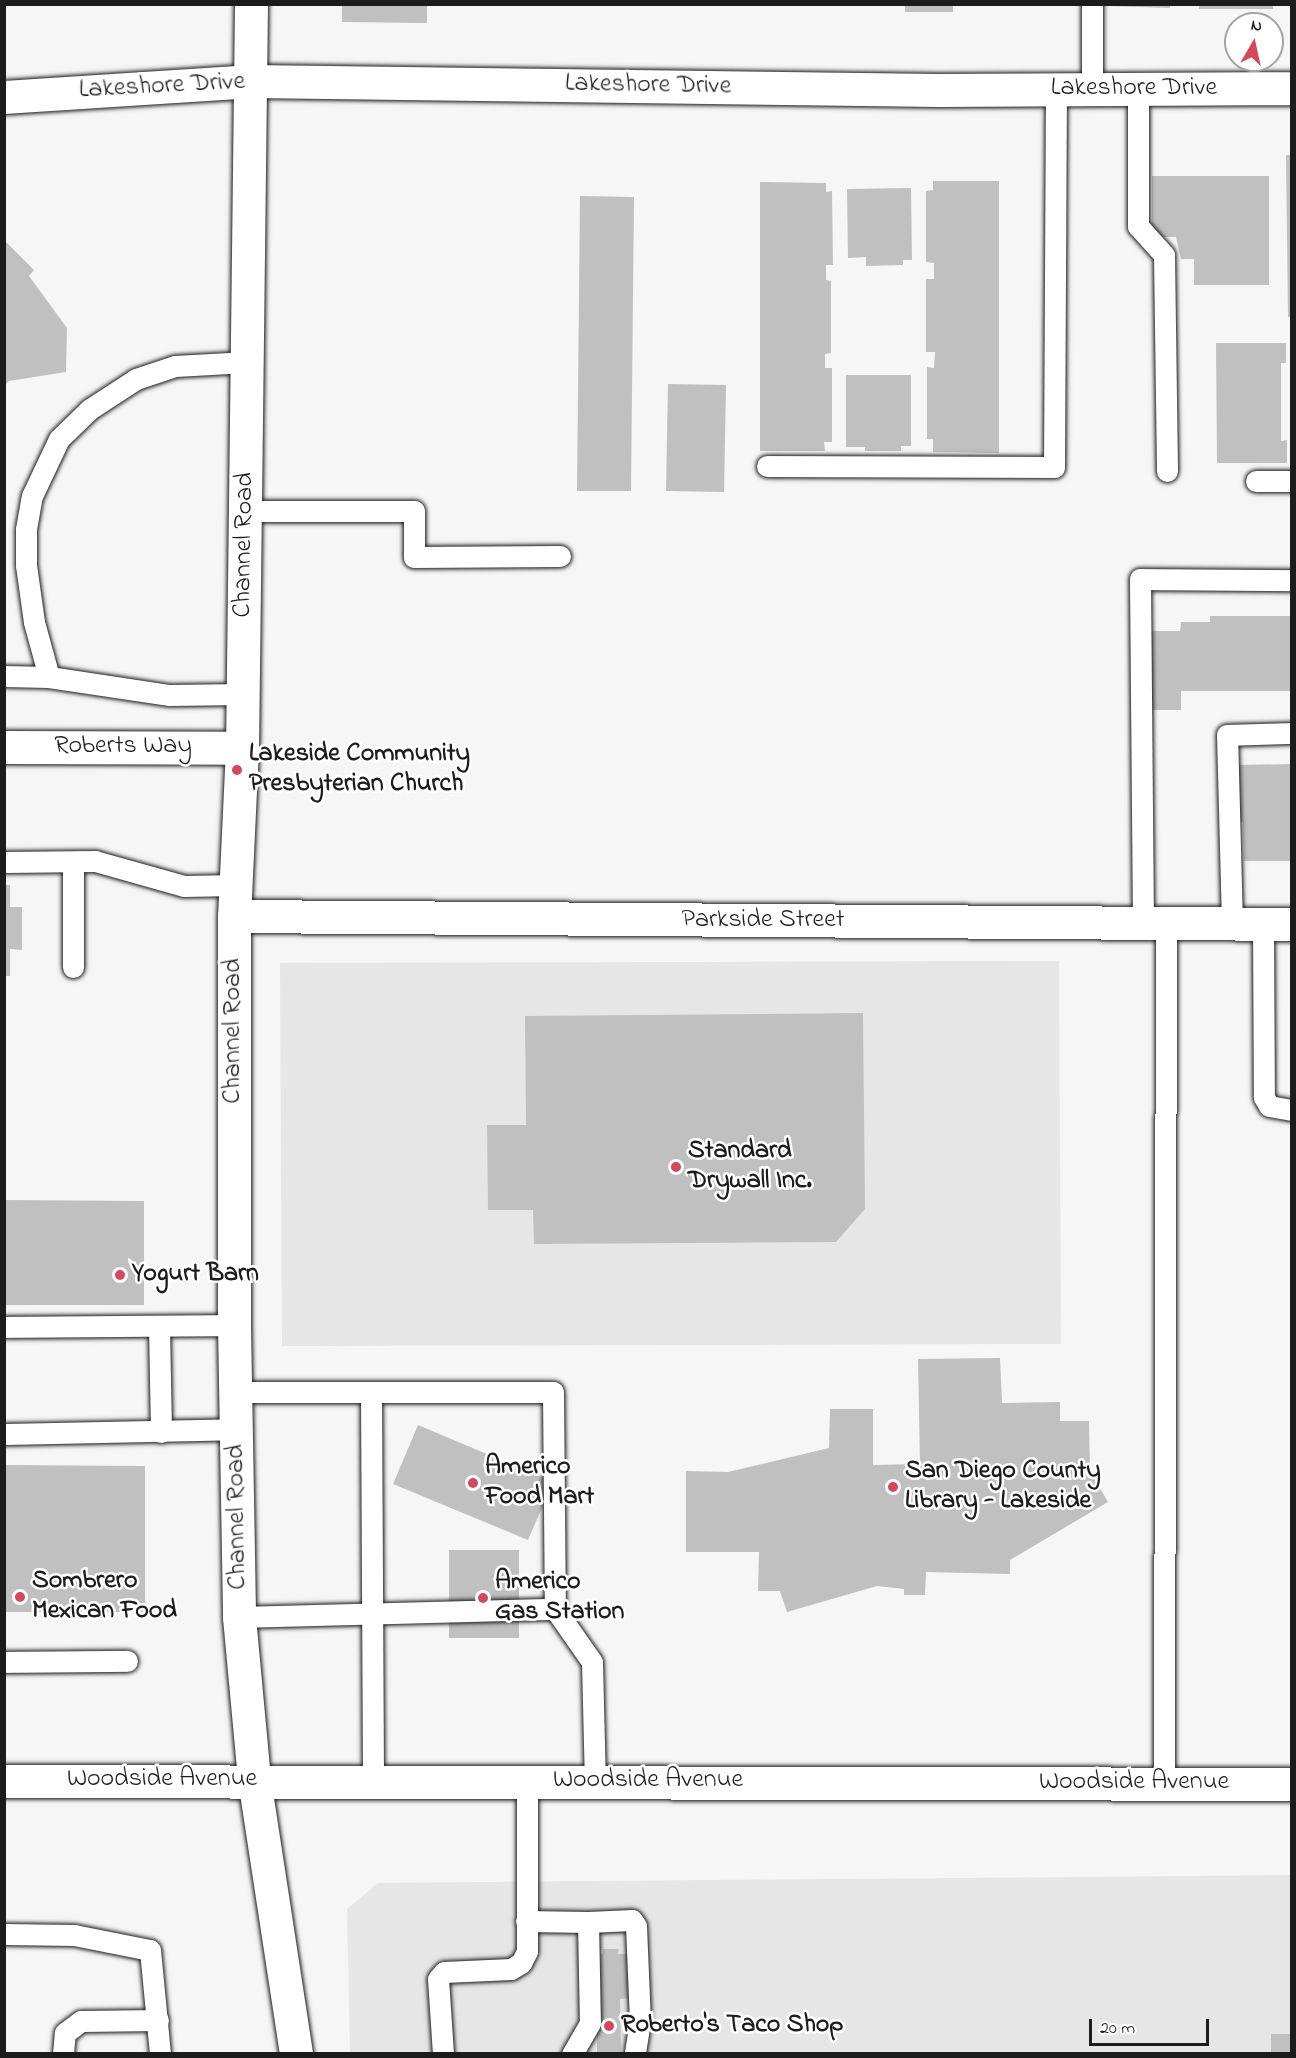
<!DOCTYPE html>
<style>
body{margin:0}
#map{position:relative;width:1296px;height:2058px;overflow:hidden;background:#f6f6f6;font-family:"Indie Flower",sans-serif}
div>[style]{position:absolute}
.built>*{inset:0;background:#e6e6e6}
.building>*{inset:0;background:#c0c0c0}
.roads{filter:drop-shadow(0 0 2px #1c1c1c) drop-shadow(0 0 2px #1c1c1c)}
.lane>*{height:21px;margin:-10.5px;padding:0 10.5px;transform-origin:10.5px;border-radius:10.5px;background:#fff}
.street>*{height:33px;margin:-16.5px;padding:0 16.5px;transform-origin:16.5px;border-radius:16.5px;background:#fff}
.secondary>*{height:33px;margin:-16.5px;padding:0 16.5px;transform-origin:16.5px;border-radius:16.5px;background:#fff}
.dots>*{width:16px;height:16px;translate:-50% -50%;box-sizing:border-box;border:3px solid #fff;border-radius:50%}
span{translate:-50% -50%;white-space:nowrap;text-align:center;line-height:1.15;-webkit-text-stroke:5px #fff;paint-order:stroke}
.street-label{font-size:26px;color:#1c1c1c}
.poi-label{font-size:26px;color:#1c1c1c;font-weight:700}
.left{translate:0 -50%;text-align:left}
.frame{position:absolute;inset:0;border:6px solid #1c1c1c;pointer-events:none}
.north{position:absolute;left:1224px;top:12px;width:60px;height:60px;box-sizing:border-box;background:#fff;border:2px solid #a4a4a4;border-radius:50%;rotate:9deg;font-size:16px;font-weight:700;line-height:24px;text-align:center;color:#1c1c1c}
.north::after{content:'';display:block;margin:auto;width:21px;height:27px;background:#d1495b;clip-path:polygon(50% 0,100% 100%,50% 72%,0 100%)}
.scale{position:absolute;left:1089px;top:2019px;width:120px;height:27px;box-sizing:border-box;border:3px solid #1c1c1c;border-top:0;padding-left:8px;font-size:18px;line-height:21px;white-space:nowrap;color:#1c1c1c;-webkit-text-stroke:4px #fff;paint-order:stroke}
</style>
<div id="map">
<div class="built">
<i style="clip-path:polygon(1059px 961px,1061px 1344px,282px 1346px,280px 963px)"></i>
<i style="clip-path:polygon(1291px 1875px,1291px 2053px,350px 2053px,347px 1909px,378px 1883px)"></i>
</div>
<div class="building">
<i style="clip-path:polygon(342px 4px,427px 4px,427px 23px,342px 22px)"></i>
<i style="clip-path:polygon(905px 4px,953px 4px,953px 12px,905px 12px)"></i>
<i style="clip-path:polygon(1108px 4px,1170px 4px,1170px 8px,1108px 6px)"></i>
<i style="clip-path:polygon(1199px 4px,1273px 4px,1273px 9px,1199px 9px)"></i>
<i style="clip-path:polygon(1286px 155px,1292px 155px,1292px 317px,1288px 317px)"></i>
<i style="clip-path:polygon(1152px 176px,1269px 176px,1269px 285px,1194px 285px,1194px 259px,1181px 259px,1176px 237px,1152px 237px)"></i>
<i style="clip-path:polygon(933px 181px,999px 181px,999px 453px,933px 452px,933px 439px,927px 439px,927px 367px,934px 368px,935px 352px,926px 352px,926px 279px,934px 279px,934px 263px,926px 262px,926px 191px,933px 190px)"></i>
<i style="clip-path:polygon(760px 182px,826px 183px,826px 192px,832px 191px,833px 265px,826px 265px,826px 280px,831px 281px,831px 353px,825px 354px,825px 368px,832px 368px,832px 442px,824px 442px,825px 451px,760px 451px)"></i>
<i style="clip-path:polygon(911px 188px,912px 260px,903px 260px,903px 265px,866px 266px,866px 257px,848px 258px,847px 189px)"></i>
<i style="clip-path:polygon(580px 196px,634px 197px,631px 491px,577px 491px)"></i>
<i style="clip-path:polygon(4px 240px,34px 270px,29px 276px,67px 328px,66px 372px,9px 381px,4px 386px)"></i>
<i style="clip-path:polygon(1216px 343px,1286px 343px,1286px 363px,1281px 363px,1281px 441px,1287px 440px,1287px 463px,1217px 463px)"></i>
<i style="clip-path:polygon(846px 375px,911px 375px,911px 446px,901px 446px,901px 451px,865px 451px,865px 447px,846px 447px)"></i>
<i style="clip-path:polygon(668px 384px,726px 385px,724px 492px,666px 491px)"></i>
<i style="clip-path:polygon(1210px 616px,1292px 616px,1292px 691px,1181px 691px,1181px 710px,1150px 710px,1150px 631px,1180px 631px,1181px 622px,1210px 622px)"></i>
<i style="clip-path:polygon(1292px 764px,1292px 861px,1244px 861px,1243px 822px,1236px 822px,1235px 765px)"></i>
<i style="clip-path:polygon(4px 885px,10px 885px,10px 907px,22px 907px,22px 950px,10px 949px,10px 976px,4px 976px)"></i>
<i style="clip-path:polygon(863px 1013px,865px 1209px,836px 1242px,534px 1244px,533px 1210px,488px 1210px,487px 1125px,526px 1125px,525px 1016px)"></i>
<i style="clip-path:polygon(4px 1200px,144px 1201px,144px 1305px,4px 1305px)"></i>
<i style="clip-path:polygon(1000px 1358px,1002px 1403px,1060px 1402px,1060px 1421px,1089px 1421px,1090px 1471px,1108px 1502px,1010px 1560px,1010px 1574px,926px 1572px,925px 1595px,904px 1595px,904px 1589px,877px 1586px,787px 1612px,780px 1591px,758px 1591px,759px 1552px,686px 1552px,686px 1471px,728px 1472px,829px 1448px,830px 1409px,873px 1409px,873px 1465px,920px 1464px,918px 1359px)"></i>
<i style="clip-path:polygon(418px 1425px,553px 1482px,528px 1540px,393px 1484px)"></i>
<i style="clip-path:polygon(4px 1465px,145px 1466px,145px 1612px,4px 1612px)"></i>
<i style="clip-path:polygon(449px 1550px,519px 1550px,519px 1638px,449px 1638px)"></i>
<i style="clip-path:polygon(603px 1949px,619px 1949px,618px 1954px,630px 1954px,630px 1998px,620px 1999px,621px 2054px,597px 2054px,597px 1954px,603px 1954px)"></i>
<i style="clip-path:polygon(1271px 2034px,1292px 2034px,1292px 2054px,1271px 2054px)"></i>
</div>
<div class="roads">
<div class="lane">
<i style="left:1092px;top:89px;width:85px;rotate:-90deg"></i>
<i style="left:1138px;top:89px;width:137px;rotate:90deg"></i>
<i style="left:1138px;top:226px;width:39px;rotate:48deg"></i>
<i style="left:1164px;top:255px;width:216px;rotate:89.2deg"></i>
<i style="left:767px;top:466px;width:287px;rotate:0.2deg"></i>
<i style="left:1054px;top:467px;width:378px;rotate:-89.7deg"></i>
<i style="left:1256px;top:481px;width:36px"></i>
<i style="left:245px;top:511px;width:169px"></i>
<i style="left:414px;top:511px;width:46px;rotate:90deg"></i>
<i style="left:414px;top:557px;width:146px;rotate:-0.4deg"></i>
<i style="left:4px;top:676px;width:45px;rotate:1.3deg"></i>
<i style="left:49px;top:677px;width:57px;rotate:-105.3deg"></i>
<i style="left:34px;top:622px;width:58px;rotate:-98deg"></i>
<i style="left:26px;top:565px;width:36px;rotate:-90deg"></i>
<i style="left:26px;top:529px;width:34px;rotate:-80deg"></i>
<i style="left:32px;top:496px;width:63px;rotate:-64.7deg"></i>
<i style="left:59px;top:439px;width:43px;rotate:-44.1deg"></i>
<i style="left:90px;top:409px;width:55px;rotate:-33.1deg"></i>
<i style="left:136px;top:379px;width:41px;rotate:-18.4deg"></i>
<i style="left:175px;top:366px;width:72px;rotate:-3.2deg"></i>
<i style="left:49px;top:677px;width:122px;rotate:8.5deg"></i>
<i style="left:170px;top:695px;width:73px;rotate:-0.8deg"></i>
<i style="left:4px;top:862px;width:91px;rotate:-0.6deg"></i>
<i style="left:95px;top:861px;width:92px;rotate:15.7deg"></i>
<i style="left:184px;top:886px;width:53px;rotate:-1.1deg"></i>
<i style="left:73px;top:862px;width:105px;rotate:90deg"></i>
<i style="left:1143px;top:924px;width:345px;rotate:-90.5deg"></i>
<i style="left:1140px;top:579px;width:152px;rotate:0.4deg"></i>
<i style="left:1232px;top:924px;width:189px;rotate:-91.5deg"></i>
<i style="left:1227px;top:735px;width:65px;rotate:-1.8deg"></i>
<i style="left:1263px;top:924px;width:173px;rotate:89.7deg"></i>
<i style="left:1264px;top:1097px;width:10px;rotate:61deg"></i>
<i style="left:1269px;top:1106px;width:23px;rotate:10deg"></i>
<i style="left:4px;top:1327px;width:230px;rotate:-0.5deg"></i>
<i style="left:159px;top:1327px;width:105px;rotate:88.9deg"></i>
<i style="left:235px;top:1392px;width:318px"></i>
<i style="left:553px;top:1392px;width:217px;rotate:89.5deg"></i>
<i style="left:555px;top:1609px;width:65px;rotate:55.1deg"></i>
<i style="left:592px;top:1662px;width:119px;rotate:88.6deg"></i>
<i style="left:371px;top:1393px;width:387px;rotate:89.7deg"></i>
<i style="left:4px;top:1434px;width:232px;rotate:-1.2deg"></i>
<i style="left:239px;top:1617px;width:316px;rotate:-1.5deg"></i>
<i style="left:4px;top:1662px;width:123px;rotate:-0.5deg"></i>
<i style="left:1164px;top:1784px;width:860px;rotate:-89.87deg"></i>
<i style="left:526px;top:1921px;width:62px;rotate:0.9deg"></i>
<i style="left:588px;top:1922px;width:101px;rotate:88.9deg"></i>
<i style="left:590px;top:2023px;width:36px;rotate:120deg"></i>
<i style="left:588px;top:1922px;width:44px;rotate:-2.6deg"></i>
<i style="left:632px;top:1920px;width:7px;rotate:56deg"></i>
<i style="left:636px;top:1926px;width:95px;rotate:87.6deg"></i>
<i style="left:640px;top:2021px;width:33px;rotate:99deg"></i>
<i style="left:4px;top:1934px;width:70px;rotate:0.8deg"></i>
<i style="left:74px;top:1935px;width:77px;rotate:11.2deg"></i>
<i style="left:150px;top:1950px;width:104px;rotate:84.5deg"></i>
<i style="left:63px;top:2054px;width:21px;rotate:-85deg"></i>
<i style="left:65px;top:2033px;width:20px;rotate:-37deg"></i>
<i style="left:81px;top:2021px;width:77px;rotate:-0.7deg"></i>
<i style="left:443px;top:2054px;width:75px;rotate:-93.8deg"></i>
<i style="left:438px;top:1979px;width:9px;rotate:-49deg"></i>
<i style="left:444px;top:1972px;width:67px;rotate:-2.6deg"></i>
<i style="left:511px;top:1969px;width:12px;rotate:-31deg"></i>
<i style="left:521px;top:1963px;width:13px;rotate:-63deg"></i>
<i style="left:527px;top:1951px;width:170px;rotate:-90deg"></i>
</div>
<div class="street">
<i style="left:4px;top:97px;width:248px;rotate:-3.7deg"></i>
<i style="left:4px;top:747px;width:238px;rotate:0.2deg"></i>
</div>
<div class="secondary">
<i style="left:251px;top:4px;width:744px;rotate:90.69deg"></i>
<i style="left:242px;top:748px;width:168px;rotate:92.7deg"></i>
<i style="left:234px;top:916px;width:409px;rotate:90deg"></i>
<i style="left:234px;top:1325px;width:292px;rotate:89deg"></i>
<i style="left:239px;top:1617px;width:163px;rotate:84.7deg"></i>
<i style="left:254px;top:1779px;width:278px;rotate:81.3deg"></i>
<i style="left:251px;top:81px;width:688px;rotate:0.75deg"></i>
<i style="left:939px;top:90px;width:353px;rotate:-0.3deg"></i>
<i style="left:234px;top:916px;width:1058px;rotate:0.43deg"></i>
<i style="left:4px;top:1781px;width:1288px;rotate:0.13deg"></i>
</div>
</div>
<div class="dots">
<i style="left:237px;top:770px;background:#d1495b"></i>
<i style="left:676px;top:1167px;background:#d1495b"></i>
<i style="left:120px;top:1275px;background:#d1495b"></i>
<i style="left:473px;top:1483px;background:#d1495b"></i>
<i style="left:893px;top:1487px;background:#d1495b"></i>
<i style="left:20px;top:1597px;background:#d1495b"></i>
<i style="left:483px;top:1598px;background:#d1495b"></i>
<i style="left:609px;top:2026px;background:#d1495b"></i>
</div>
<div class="street-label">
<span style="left:648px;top:86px;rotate:1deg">Lakeshore Drive</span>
<span style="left:162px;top:87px;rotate:-3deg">Lakeshore Drive</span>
<span style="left:1134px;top:89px">Lakeshore Drive</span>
<span style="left:245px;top:545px;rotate:-89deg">Channel Road</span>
<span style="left:123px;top:747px">Roberts Way</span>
<span style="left:763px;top:921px">Parkside Street</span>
<span style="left:234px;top:1031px;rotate:-90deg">Channel Road</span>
<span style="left:238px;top:1517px;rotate:-91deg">Channel Road</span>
<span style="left:162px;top:1780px">Woodside Avenue</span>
<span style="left:648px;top:1781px">Woodside Avenue</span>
<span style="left:1134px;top:1783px">Woodside Avenue</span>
</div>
<div class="poi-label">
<span class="left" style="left:249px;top:770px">Lakeside Community<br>Presbyterian Church</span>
<span class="left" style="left:688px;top:1167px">Standard<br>Drywall Inc.</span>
<span class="left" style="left:132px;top:1275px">Yogurt Barn</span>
<span class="left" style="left:485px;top:1483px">Americo<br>Food Mart</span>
<span class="left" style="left:905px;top:1487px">San Diego County<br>Library - Lakeside</span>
<span class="left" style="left:32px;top:1597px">Sombrero<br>Mexican Food</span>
<span class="left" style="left:495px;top:1598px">Americo<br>Gas Station</span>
<span class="left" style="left:621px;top:2026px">Roberto's Taco Shop</span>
</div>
<div class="frame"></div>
<div class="north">N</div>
<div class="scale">20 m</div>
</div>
